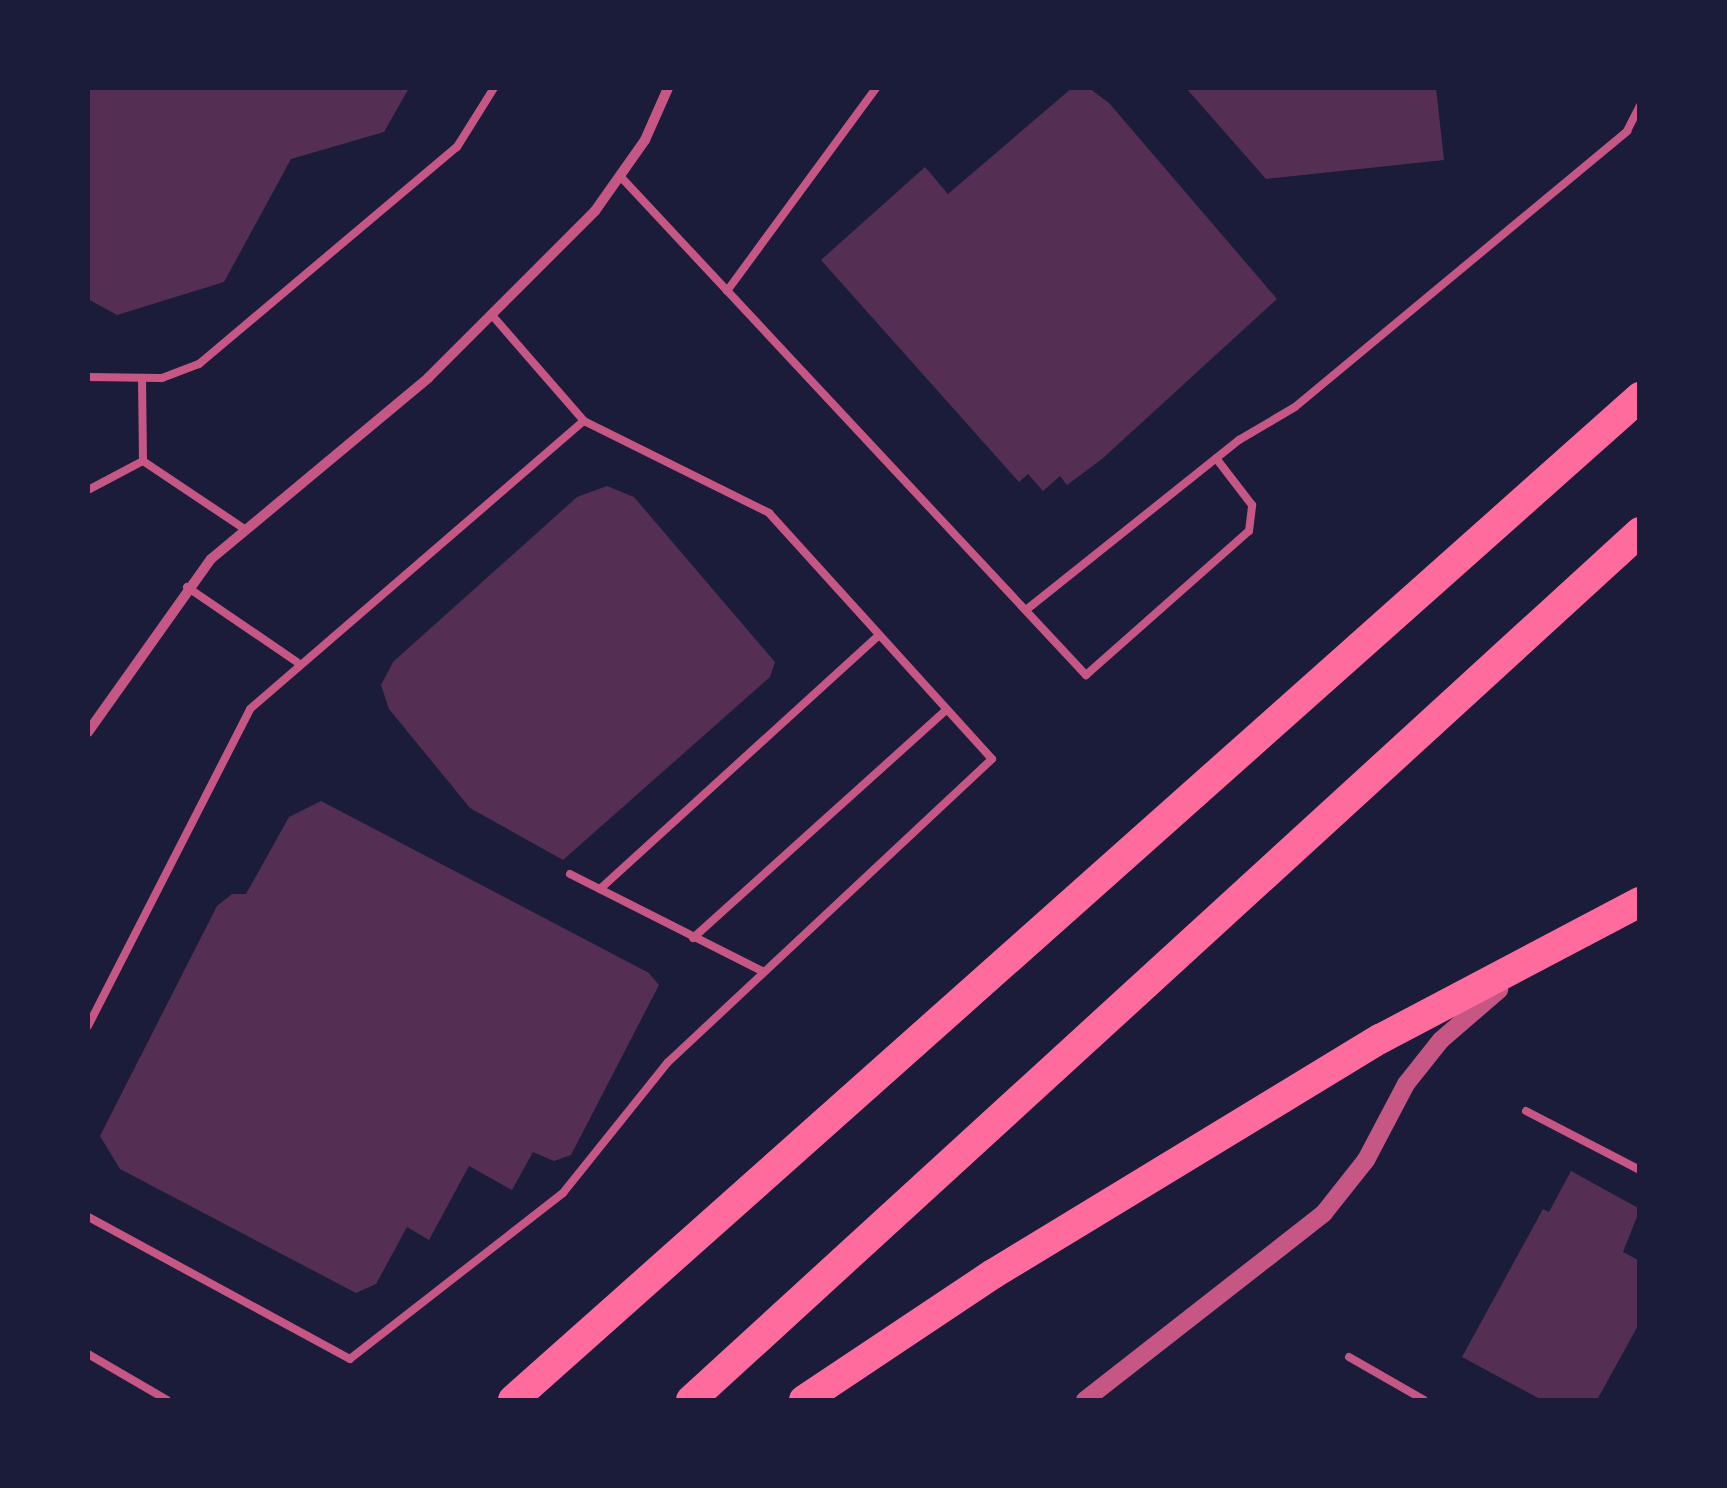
<!DOCTYPE html>
<style>
body{margin:0}
#map{position:relative;width:1727px;height:1488px;overflow:hidden;background:#1b1b3a;font-family:"PT Serif",serif}
div>[style]{position:absolute}
.building>*{inset:0;background:#542f53}
.service>*{height:8px;margin:-4px;padding:0 4px;transform-origin:4px;border-radius:4px;background:#c65784}
.minor>*{height:10px;margin:-5px;padding:0 5px;transform-origin:5px;border-radius:5px;background:#c65784}
.tertiary>*{height:18px;margin:-9px;padding:0 9px;transform-origin:9px;border-radius:9px;background:#c65784}
.motorway>*{height:30px;margin:-15px;padding:0 15px;transform-origin:15px;border-radius:15px;background:#ff6b9d}
span{translate:-50% -50%;white-space:nowrap;text-align:center;line-height:1.15;-webkit-text-stroke:10px #1b1b3a;paint-order:stroke}
.frame{position:absolute;inset:0;border:90px solid #1b1b3a;pointer-events:none}
</style>
<div id="map">
<div class="building">
<i style="clip-path:polygon(88px 88px,409px 88px,384px 132px,291px 159px,224px 282px,117px 315px,88px 299px)"></i>
<i style="clip-path:polygon(1072px 88px,1089px 88px,1109px 103px,1277px 299px,1102px 459px,1067px 485px,1060px 476px,1043px 491px,1028px 474px,1019px 482px,821px 260px,925px 167px,948px 194px)"></i>
<i style="clip-path:polygon(1186px 88px,1436px 88px,1444px 160px,1266px 179px)"></i>
<i style="clip-path:polygon(607px 486px,634px 497px,775px 662px,770px 677px,563px 860px,470px 808px,389px 709px,381px 685px,393px 662px,577px 497px)"></i>
<i style="clip-path:polygon(321px 801px,649px 973px,659px 985px,571px 1155px,554px 1161px,533px 1152px,512px 1190px,469px 1166px,429px 1240px,407px 1227px,376px 1284px,356px 1293px,120px 1169px,100px 1136px,217px 906px,232px 894px,246px 894px,289px 817px)"></i>
<i style="clip-path:polygon(1571px 1171px,1640px 1209px,1623px 1252px,1640px 1261px,1640px 1322px,1597px 1400px,1542px 1400px,1462px 1357px,1543px 1209px,1549px 1212px)"></i>
</div>
<div class="service">
<i style="left:620px;top:176px;width:683px;rotate:46.96deg"></i>
<i style="left:1086px;top:675px;width:217px;rotate:-41.5deg"></i>
<i style="left:1249px;top:531px;width:26px;rotate:-83deg"></i>
<i style="left:1252px;top:505px;width:59px;rotate:-127.5deg"></i>
<i style="left:727px;top:291px;width:252px;rotate:-53.7deg"></i>
<i style="left:491px;top:314px;width:142px;rotate:49deg"></i>
<i style="left:88px;top:377px;width:74px;rotate:0.8deg"></i>
<i style="left:162px;top:378px;width:40px;rotate:-21deg"></i>
<i style="left:199px;top:364px;width:337px;rotate:-40.1deg"></i>
<i style="left:457px;top:147px;width:70px;rotate:-57.9deg"></i>
<i style="left:142px;top:379px;width:82px;rotate:89.3deg"></i>
<i style="left:143px;top:461px;width:124px;rotate:33.8deg"></i>
<i style="left:88px;top:490px;width:62px;rotate:-27.8deg"></i>
<i style="left:187px;top:587px;width:133px;rotate:34.3deg"></i>
<i style="left:1026px;top:610px;width:273px;rotate:-38.6deg"></i>
<i style="left:1239px;top:440px;width:65px;rotate:-30.5deg"></i>
<i style="left:1295px;top:407px;width:432px;rotate:-39.7deg"></i>
<i style="left:1627px;top:131px;width:28px;rotate:-63deg"></i>
<i style="left:570px;top:874px;width:217px;rotate:26.8deg"></i>
<i style="left:600px;top:889px;width:377px;rotate:-42.3deg"></i>
<i style="left:693px;top:938px;width:341px;rotate:-42deg"></i>
<i style="left:88px;top:1026px;width:356px;rotate:-62.9deg"></i>
<i style="left:250px;top:709px;width:441px;rotate:-40.8deg"></i>
<i style="left:584px;top:421px;width:207px;rotate:26.4deg"></i>
<i style="left:769px;top:513px;width:332px;rotate:47.8deg"></i>
<i style="left:992px;top:759px;width:444px;rotate:136.9deg"></i>
<i style="left:668px;top:1062px;width:168px;rotate:128.7deg"></i>
<i style="left:563px;top:1193px;width:270px;rotate:142.1deg"></i>
<i style="left:350px;top:1359px;width:298px;rotate:-151.5deg"></i>
<i style="left:1526px;top:1111px;width:128px;rotate:27.4deg"></i>
<i style="left:88px;top:1354px;width:91px;rotate:30.2deg"></i>
<i style="left:1349px;top:1357px;width:86px;rotate:29.8deg"></i>
</div>
<div class="minor">
<i style="left:88px;top:732px;width:212px;rotate:-54.6deg"></i>
<i style="left:211px;top:559px;width:283px;rotate:-39.8deg"></i>
<i style="left:428px;top:378px;width:236px;rotate:-45deg"></i>
<i style="left:595px;top:211px;width:87px;rotate:-54.8deg"></i>
<i style="left:645px;top:140px;width:57px;rotate:-66.1deg"></i>
</div>
<div class="tertiary">
<i style="left:1085px;top:1400px;width:303px;rotate:-38deg"></i>
<i style="left:1324px;top:1213px;width:68px;rotate:-51.6deg"></i>
<i style="left:1366px;top:1160px;width:86px;rotate:-62.2deg"></i>
<i style="left:1406px;top:1084px;width:56px;rotate:-51.5deg"></i>
<i style="left:1441px;top:1040px;width:77px;rotate:-40.8deg"></i>
</div>
<div class="motorway">
<i style="left:513px;top:1400px;width:1509px;rotate:-41.67deg"></i>
<i style="left:691px;top:1400px;width:1286px;rotate:-42.45deg"></i>
<i style="left:804px;top:1400px;width:227px;rotate:-33.7deg"></i>
<i style="left:993px;top:1274px;width:453px;rotate:-31.3deg"></i>
<i style="left:1380px;top:1039px;width:294px;rotate:-27.8deg"></i>
</div>
<div class="frame"></div>
</div>
